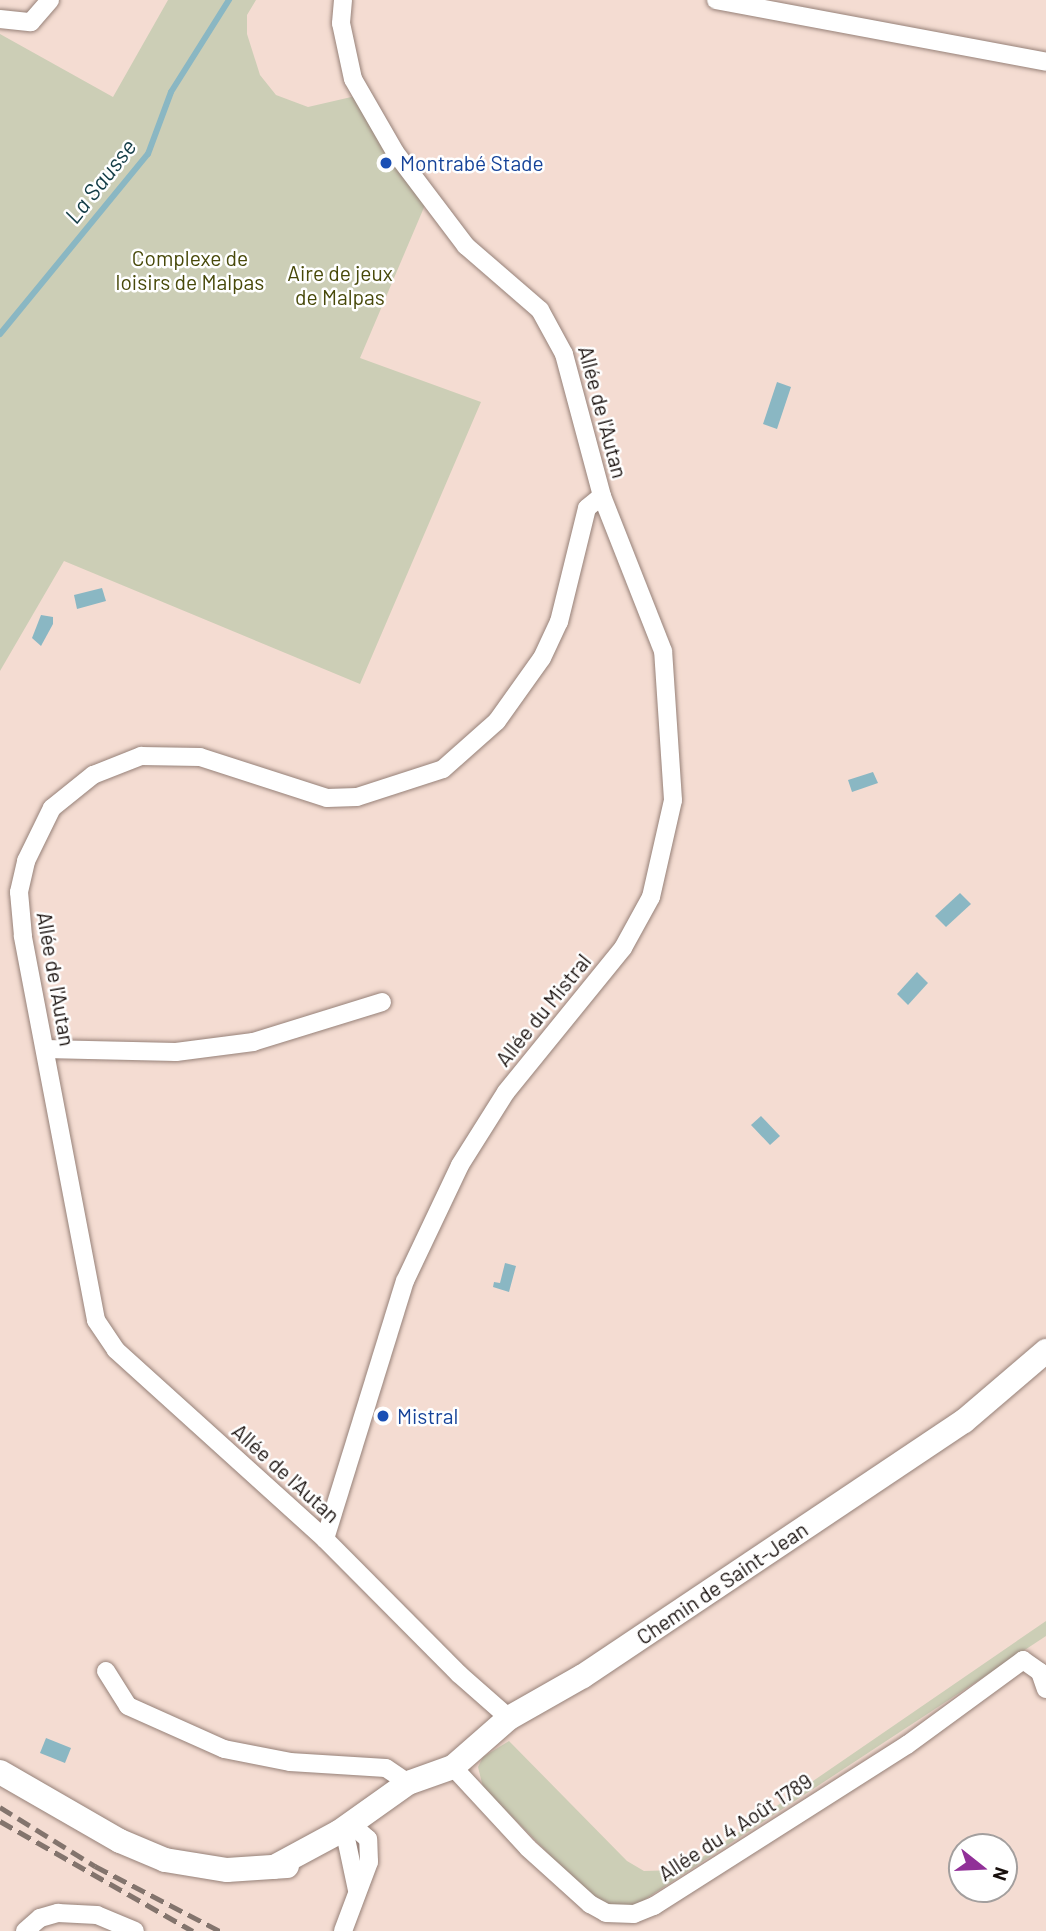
<!DOCTYPE html>
<meta charset="utf-8">
<style>
body{margin:0}
#map{position:relative;width:1046px;height:1931px;overflow:hidden;background:#f4dcd2;font-family:Barlow,sans-serif}
div>[style]{position:absolute}
.green>*{inset:0;background:#ccceb6}
.water>*{inset:0;background:#8ab7c3}
.stream>*{height:6px;margin:-3px;padding:0 3px;transform-origin:3px;border-radius:3px;background:#8ab7c3}
.roads{filter:drop-shadow(0 0 2px #968178) drop-shadow(0 0 2px #968178)}
.street>*{height:18px;margin:-9px;padding:0 9px;transform-origin:9px;border-radius:9px;background:#fff}
.secondary>*{height:24px;margin:-12px;padding:0 12px;transform-origin:12px;border-radius:12px;background:#fff}
.rail>*{height:5px;margin-top:-2.5px;transform-origin:0;background:repeating-linear-gradient(90deg,#83746d 0 14px,transparent 0 21px)}
.dots>*{width:19px;height:19px;translate:-50% -50%;box-sizing:border-box;border:4px solid #fff;border-radius:50%}
span{translate:-50% -50%;white-space:nowrap;text-align:center;line-height:1.15;-webkit-text-stroke:5px #fff;paint-order:stroke}
.transit-label{font-size:21px;color:#164399}
.left{translate:0 -50%;text-align:left}
.park-label{font-size:21px;color:#48490a}
.street-label{font-size:21px;color:#18100d}
.water-label{font-size:23px;color:#123c46;font-style:italic}
.north{position:absolute;left:948px;top:1833px;width:70px;height:70px;box-sizing:border-box;background:#fff;border:2px solid #a39f9e;border-radius:50%;rotate:108deg;font-size:19px;font-weight:700;line-height:28px;text-align:center;color:#18100d}
.north::after{content:'';display:block;margin:auto;width:24px;height:32px;background:#913098;clip-path:polygon(50% 0,100% 100%,50% 72%,0 100%)}
</style>
<div id="map">
<div class="green">
<i style="clip-path:polygon(168px 0,256px 0,247px 15px,247px 34px,260px 75px,276px 95px,308px 107px,360px 95px,428px 198px,360px 358px,481px 402px,360px 684px,64px 561px,0 671px,0 34px,113px 97px)"></i>
<i style="clip-path:polygon(1046px 1621px,1046px 1636px,638px 1904px,613px 1909px,592px 1898px,483px 1787px,478px 1767px,483px 1757px,509px 1741px,627px 1861px,644px 1871px,676px 1870px,698px 1860px)"></i>
</div>
<div class="water">
<i style="clip-path:polygon(777px 382px,791px 387px,777px 429px,763px 424px)"></i>
<i style="clip-path:polygon(102px 588px,106px 601px,77px 609px,74px 595px)"></i>
<i style="clip-path:polygon(41px 615px,53px 617px,53px 624px,41px 646px,32px 638px)"></i>
<i style="clip-path:polygon(873px 772px,878px 783px,852px 792px,848px 780px)"></i>
<i style="clip-path:polygon(960px 893px,971px 904px,946px 927px,935px 916px)"></i>
<i style="clip-path:polygon(917px 972px,928px 983px,908px 1005px,897px 994px)"></i>
<i style="clip-path:polygon(761px 1116px,780px 1136px,770px 1145px,751px 1125px)"></i>
<i style="clip-path:polygon(505px 1263px,516px 1266px,509px 1292px,493px 1287px,494px 1282px,500px 1283px)"></i>
<i style="clip-path:polygon(46px 1738px,71px 1748px,65px 1763px,40px 1753px)"></i>
</div>
<div class="stream">
<i style="left:0;top:334px;width:233px;rotate:-50.6deg"></i>
<i style="left:148px;top:154px;width:66px;rotate:-69.6deg"></i>
<i style="left:171px;top:92px;width:109px;rotate:-57.8deg"></i>
</div>
<div class="roads">
<div class="street">
<i style="left:716px;top:0;width:336px;rotate:10.6deg"></i>
<i style="left:0;top:19px;width:31px;rotate:6deg"></i>
<i style="left:31px;top:22px;width:29px;rotate:-49deg"></i>
<i style="left:45px;top:1049px;width:131px;rotate:1.3deg"></i>
<i style="left:176px;top:1052px;width:78px;rotate:-7.4deg"></i>
<i style="left:253px;top:1042px;width:135px;rotate:-17.2deg"></i>
<i style="left:325px;top:1539px;width:270px;rotate:-72.8deg"></i>
<i style="left:405px;top:1281px;width:128px;rotate:-64.6deg"></i>
<i style="left:460px;top:1165px;width:86px;rotate:-57.8deg"></i>
<i style="left:506px;top:1092px;width:186px;rotate:-50.9deg"></i>
<i style="left:623px;top:948px;width:58px;rotate:-61.2deg"></i>
<i style="left:651px;top:897px;width:99px;rotate:-77.2deg"></i>
<i style="left:673px;top:800px;width:149px;rotate:-93.8deg"></i>
<i style="left:663px;top:651px;width:167px;rotate:-111.5deg"></i>
<i style="left:602px;top:496px;width:147px;rotate:-105deg"></i>
<i style="left:564px;top:354px;width:50px;rotate:-118.6deg"></i>
<i style="left:540px;top:310px;width:98px;rotate:-139.1deg"></i>
<i style="left:466px;top:246px;width:118px;rotate:-127.1deg"></i>
<i style="left:395px;top:152px;width:84px;rotate:-119.9deg"></i>
<i style="left:353px;top:79px;width:57px;rotate:-102.1deg"></i>
<i style="left:341px;top:23px;width:23px;rotate:-85deg"></i>
<i style="left:106px;top:1671px;width:41px;rotate:57.8deg"></i>
<i style="left:128px;top:1706px;width:105px;rotate:24.1deg"></i>
<i style="left:224px;top:1749px;width:67px;rotate:11.1deg"></i>
<i style="left:290px;top:1762px;width:96px;rotate:3.6deg"></i>
<i style="left:386px;top:1768px;width:27px;rotate:34deg"></i>
<i style="left:509px;top:1718px;width:67px;rotate:-138.7deg"></i>
<i style="left:459px;top:1674px;width:190px;rotate:-134.8deg"></i>
<i style="left:325px;top:1539px;width:282px;rotate:-137.9deg"></i>
<i style="left:116px;top:1350px;width:36px;rotate:-124deg"></i>
<i style="left:96px;top:1320px;width:391px;rotate:-100.8deg"></i>
<i style="left:23px;top:936px;width:44px;rotate:-95.2deg"></i>
<i style="left:19px;top:892px;width:32px;rotate:-77deg"></i>
<i style="left:26px;top:861px;width:59px;rotate:-63.9deg"></i>
<i style="left:52px;top:808px;width:53px;rotate:-38.8deg"></i>
<i style="left:93px;top:775px;width:52px;rotate:-21.6deg"></i>
<i style="left:141px;top:756px;width:59px;rotate:1deg"></i>
<i style="left:200px;top:757px;width:133px;rotate:17.9deg"></i>
<i style="left:327px;top:798px;width:30px;rotate:-2deg"></i>
<i style="left:357px;top:797px;width:90px;rotate:-18deg"></i>
<i style="left:443px;top:769px;width:72px;rotate:-41.6deg"></i>
<i style="left:497px;top:721px;width:77px;rotate:-54.5deg"></i>
<i style="left:542px;top:658px;width:40px;rotate:-65deg"></i>
<i style="left:559px;top:622px;width:117px;rotate:-76.2deg"></i>
<i style="left:587px;top:508px;width:19px;rotate:-39deg"></i>
<i style="left:453px;top:1767px;width:110px;rotate:47.2deg"></i>
<i style="left:528px;top:1848px;width:84px;rotate:42.1deg"></i>
<i style="left:590px;top:1904px;width:18px;rotate:29deg"></i>
<i style="left:606px;top:1913px;width:28px;rotate:2deg"></i>
<i style="left:634px;top:1914px;width:22px;rotate:-22deg"></i>
<i style="left:654px;top:1906px;width:300px;rotate:-32.5deg"></i>
<i style="left:907px;top:1745px;width:144px;rotate:-36.2deg"></i>
<i style="left:1023px;top:1660px;width:21px;rotate:35deg"></i>
<i style="left:1040px;top:1672px;width:18px;rotate:71deg"></i>
<i style="left:344px;top:1829px;width:62px;rotate:78deg"></i>
<i style="left:25px;top:1931px;width:20px;rotate:-41deg"></i>
<i style="left:40px;top:1918px;width:19px;rotate:-16deg"></i>
<i style="left:58px;top:1913px;width:39px;rotate:3deg"></i>
<i style="left:97px;top:1915px;width:41px;rotate:22.8deg"></i>
<i style="left:343px;top:1931px;width:74px;rotate:-69.4deg"></i>
<i style="left:369px;top:1862px;width:23px;rotate:-92deg"></i>
<i style="left:368px;top:1839px;width:23px;rotate:-139deg"></i>
</div>
<div class="secondary">
<i style="left:0;top:1772px;width:138px;rotate:29.9deg"></i>
<i style="left:120px;top:1841px;width:49px;rotate:22.9deg"></i>
<i style="left:165px;top:1860px;width:63px;rotate:9.2deg"></i>
<i style="left:227px;top:1870px;width:60px;rotate:-3.8deg"></i>
<i style="left:274px;top:1867px;width:74px;rotate:-28.3deg"></i>
<i style="left:339px;top:1832px;width:85px;rotate:-35.4deg"></i>
<i style="left:408px;top:1783px;width:48px;rotate:-19.6deg"></i>
<i style="left:453px;top:1767px;width:74px;rotate:-41.2deg"></i>
<i style="left:509px;top:1718px;width:85px;rotate:-29.6deg"></i>
<i style="left:583px;top:1676px;width:458px;rotate:-33.8deg"></i>
<i style="left:964px;top:1421px;width:108px;rotate:-40.5deg"></i>
</div>
</div>
<div class="rail">
<i style="left:0;top:1807px;width:112px;rotate:31.8deg"></i>
<i style="left:95px;top:1866px;width:141px;rotate:27.5deg"></i>
<i style="left:0;top:1821px;width:222px;rotate:29.7deg"></i>
</div>
<div class="dots">
<i style="left:386px;top:163px;background:#1a4fb4"></i>
<i style="left:383px;top:1416px;background:#1a4fb4"></i>
</div>
<div class="transit-label">
<span class="left" style="left:400px;top:163px">Montrabé Stade</span>
<span class="left" style="left:397px;top:1416px">Mistral</span>
</div>
<div class="park-label">
<span style="left:190px;top:270px">Complexe de<br>loisirs de Malpas</span>
<span style="left:340px;top:285px">Aire de jeux<br>de Malpas</span>
</div>
<div class="street-label">
<span style="left:603px;top:412px;rotate:75deg">Allée de l'Autan</span>
<span style="left:56px;top:979px;rotate:80deg">Allée de l'Autan</span>
<span style="left:543px;top:1010px;rotate:-51deg">Allée du Mistral</span>
<span style="left:286px;top:1473px;rotate:42deg">Allée de l'Autan</span>
<span style="left:722px;top:1583px;rotate:-34deg">Chemin de Saint-Jean</span>
<span style="left:735px;top:1827px;rotate:-33deg">Allée du 4 Août 1789</span>
</div>
<div class="water-label">
<span style="left:100px;top:181px;rotate:-52deg">La Sausse</span>
</div>
<div class="north">N</div>
</div>
